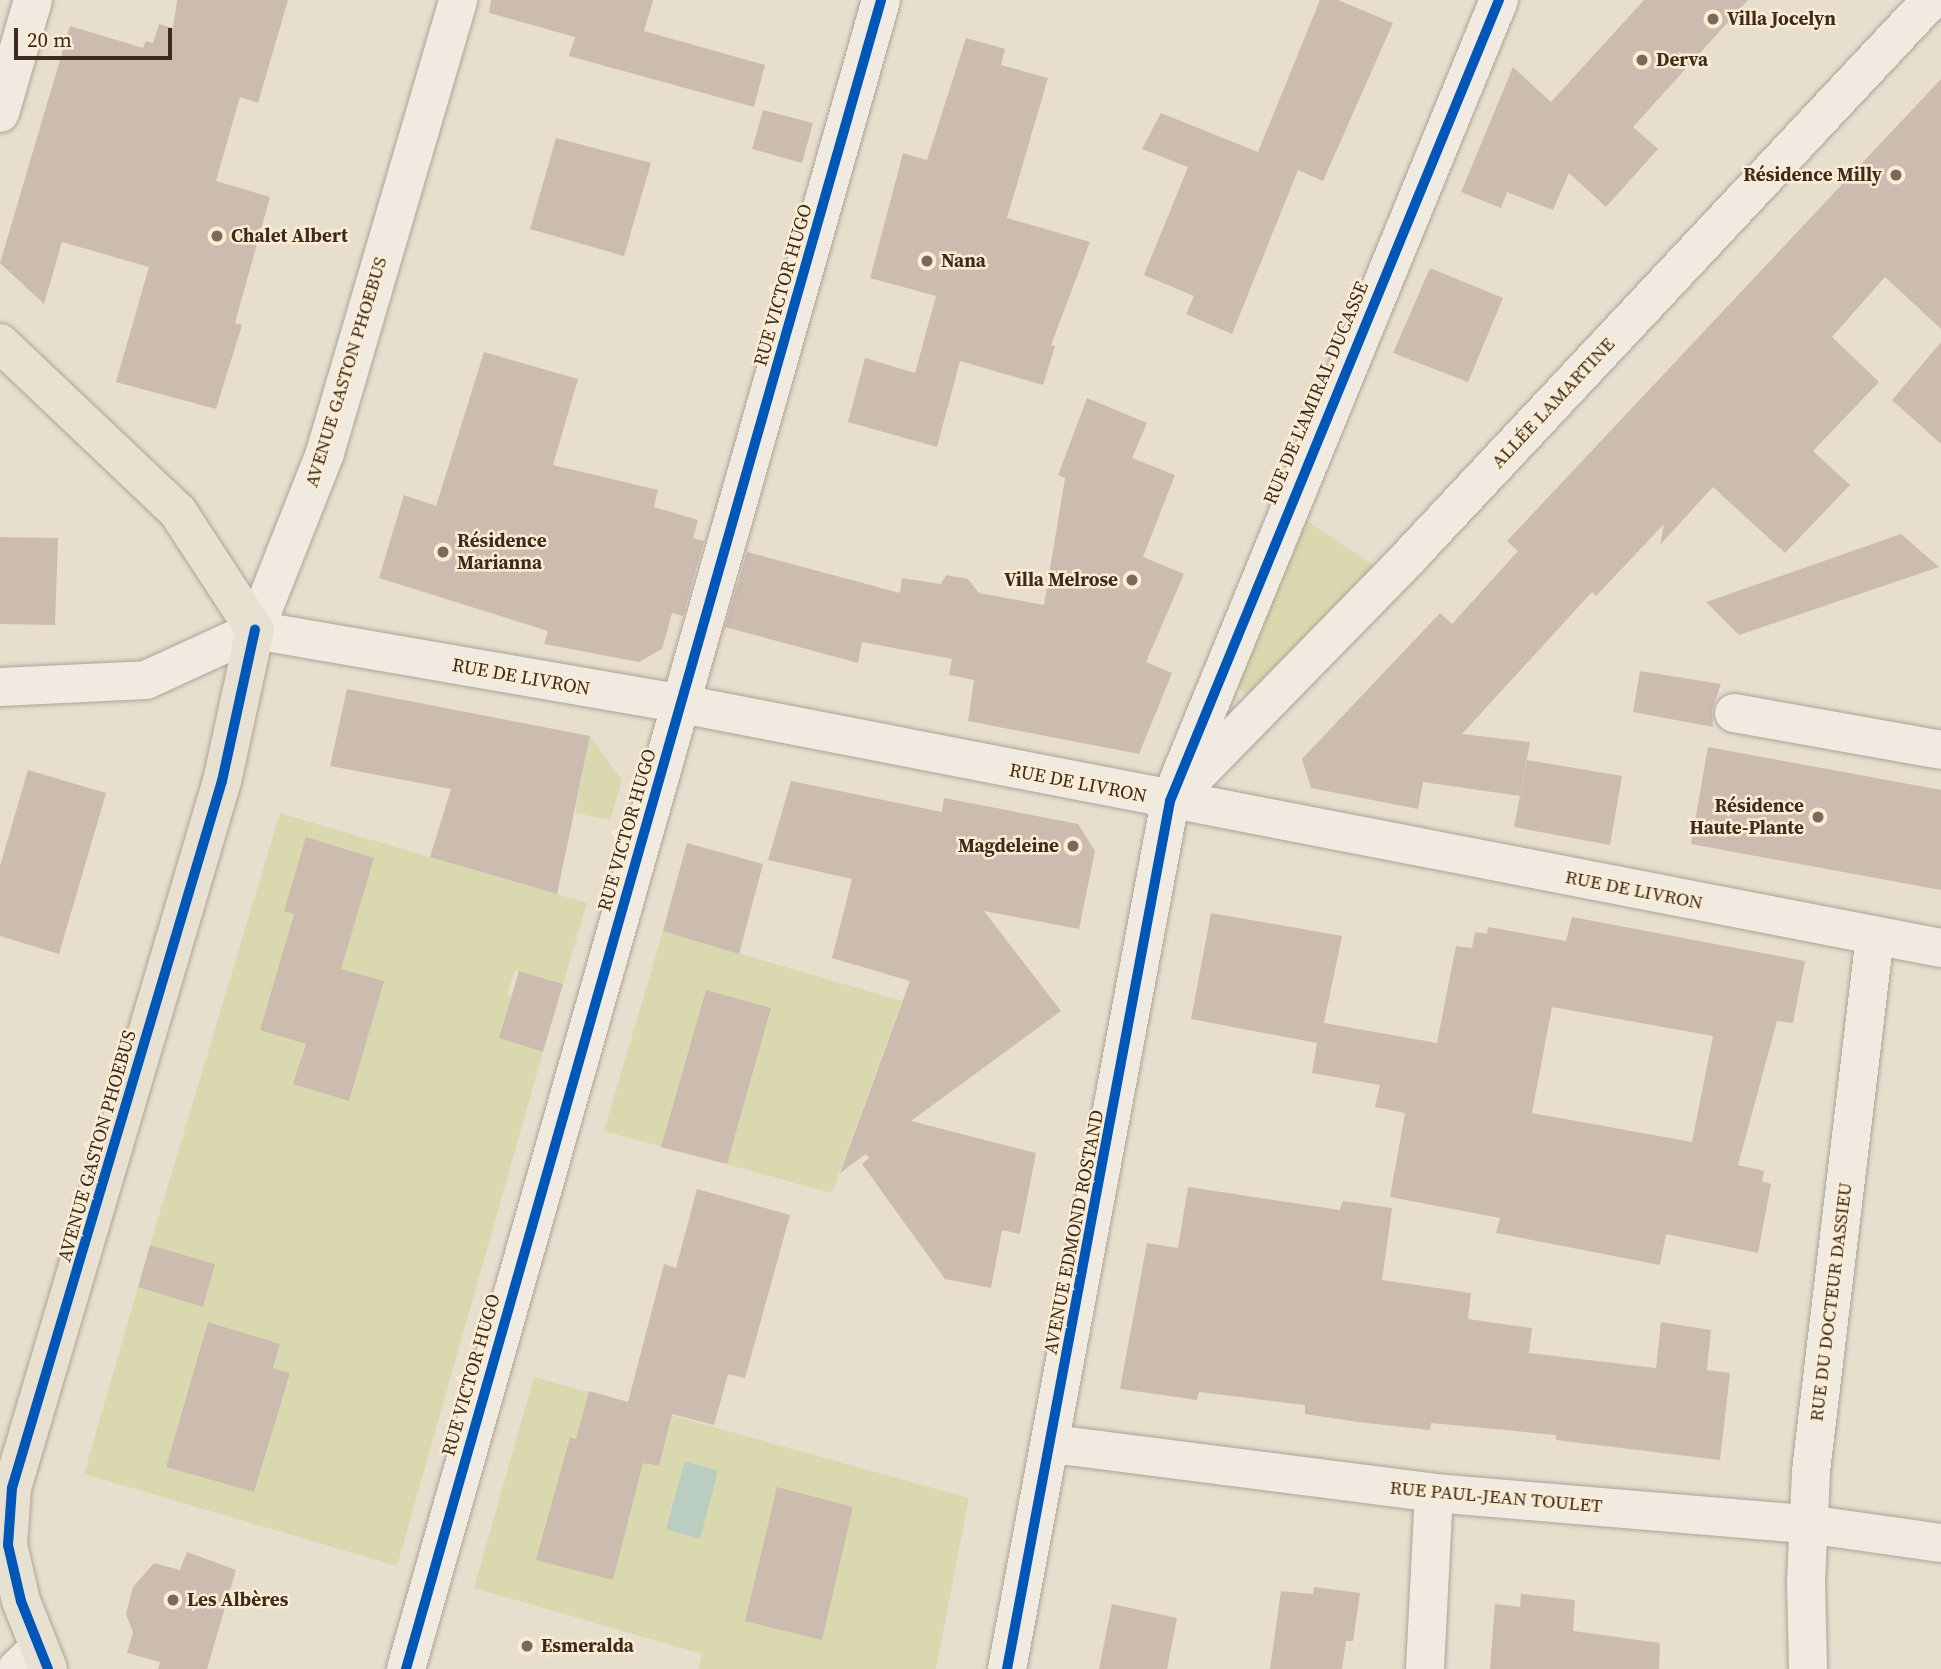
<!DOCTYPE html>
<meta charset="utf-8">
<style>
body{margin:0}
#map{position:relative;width:1941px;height:1669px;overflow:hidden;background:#e8dece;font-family:"Source Serif 4",serif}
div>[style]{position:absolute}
.green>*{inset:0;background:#dad8af}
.water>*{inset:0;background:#bacdc1}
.building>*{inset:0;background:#ccbcaf}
.roads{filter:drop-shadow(0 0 2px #ada397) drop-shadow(0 0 2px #ada397)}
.minor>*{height:38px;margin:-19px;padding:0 19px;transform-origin:19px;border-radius:19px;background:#f0eae1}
.major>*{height:38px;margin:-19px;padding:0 19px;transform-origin:19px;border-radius:19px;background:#e8e0d1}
.cycleway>*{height:10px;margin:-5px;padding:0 5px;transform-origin:5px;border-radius:5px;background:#0057b8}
.dots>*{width:19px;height:19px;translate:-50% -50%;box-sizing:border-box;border:4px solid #faedd4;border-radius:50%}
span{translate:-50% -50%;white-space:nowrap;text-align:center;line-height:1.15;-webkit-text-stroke:5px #faedd4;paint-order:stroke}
.poi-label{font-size:19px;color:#3f2b1d;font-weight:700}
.left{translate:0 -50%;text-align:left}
.right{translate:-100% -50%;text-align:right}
.street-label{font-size:19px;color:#3f2b1d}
.scale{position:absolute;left:14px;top:28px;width:158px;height:32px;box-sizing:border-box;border:4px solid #3f2b1d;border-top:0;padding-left:9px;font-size:21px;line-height:24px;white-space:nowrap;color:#3f2b1d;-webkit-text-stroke:5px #faedd4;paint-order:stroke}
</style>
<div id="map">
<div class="green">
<i style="clip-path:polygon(1298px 515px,1381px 570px,1256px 700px,1230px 682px)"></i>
<i style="clip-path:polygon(590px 736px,622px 780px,610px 820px,575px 813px)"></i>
<i style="clip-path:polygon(280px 813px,587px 903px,563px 984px,515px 970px,507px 995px,511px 996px,500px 1038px,543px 1052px,397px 1566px,84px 1474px,138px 1287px,203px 1307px,215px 1264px,150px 1245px)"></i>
<i style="clip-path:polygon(663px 931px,902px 1001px,832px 1193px,604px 1131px)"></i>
<i style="clip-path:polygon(534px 1377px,969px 1498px,936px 1669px,698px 1669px,702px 1654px,474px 1588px)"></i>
</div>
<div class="water">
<i style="clip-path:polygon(685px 1461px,718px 1471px,700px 1539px,666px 1529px)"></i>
</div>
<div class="building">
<i style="clip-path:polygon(177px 0,288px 0,258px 103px,240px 97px,216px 181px,270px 197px,235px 323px,242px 325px,216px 409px,116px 382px,149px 267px,62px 242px,44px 304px,0 263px,70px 26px,143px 48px,146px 41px,153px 43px,159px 24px,173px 28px)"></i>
<i style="clip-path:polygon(491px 0,653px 0,644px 31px,765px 65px,754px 107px,569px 56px,575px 37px,489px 13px)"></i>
<i style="clip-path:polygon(1320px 0,1338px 0,1393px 23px,1323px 181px,1298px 170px,1232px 334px,1186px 314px,1194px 296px,1144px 275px,1188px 167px,1142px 149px,1161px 113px,1258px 152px)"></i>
<i style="clip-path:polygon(1644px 0,1748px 0,1633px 127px,1658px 149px,1606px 207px,1569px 173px,1553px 210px,1507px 192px,1501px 208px,1461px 192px,1513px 67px,1551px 102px)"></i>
<i style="clip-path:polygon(966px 38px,1005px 49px,1001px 65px,1048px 78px,1007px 218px,1090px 242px,1051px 345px,1055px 346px,1043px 385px,960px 361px,937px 447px,848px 422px,865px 358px,915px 373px,936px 296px,870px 278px,903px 153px,927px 160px)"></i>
<i style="clip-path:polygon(1941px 79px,1941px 329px,1885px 277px,1832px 337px,1879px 382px,1813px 451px,1850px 485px,1785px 553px,1713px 487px,1660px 545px,1664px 524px,1596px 596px,1592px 592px,1462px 734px,1530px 742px,1520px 796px,1423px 782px,1418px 809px,1311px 788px,1302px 759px,1440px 613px,1452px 624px,1518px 551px,1507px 541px)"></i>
<i style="clip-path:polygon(763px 110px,813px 123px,802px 163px,752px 149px)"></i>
<i style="clip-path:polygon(556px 138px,651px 163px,624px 256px,530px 229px)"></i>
<i style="clip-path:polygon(1430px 268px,1503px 298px,1468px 382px,1393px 353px)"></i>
<i style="clip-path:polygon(1941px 342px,1941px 444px,1892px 400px)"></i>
<i style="clip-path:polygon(484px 352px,578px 379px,553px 465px,658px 490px,654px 507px,698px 520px,693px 538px,704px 541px,683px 616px,672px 613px,662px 649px,639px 662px,544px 644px,548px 631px,379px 578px,404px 495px,436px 506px)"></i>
<i style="clip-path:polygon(1087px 398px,1147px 423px,1132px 458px,1175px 475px,1143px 557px,1184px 574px,1146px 662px,1172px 673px,1139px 754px,968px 721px,974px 680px,949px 675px,952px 659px,862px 642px,858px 663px,725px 627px,747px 552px,900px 593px,902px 578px,941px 584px,946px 575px,968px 579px,979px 593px,1044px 605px,1065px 478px,1058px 475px)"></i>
<i style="clip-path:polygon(1901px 534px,1939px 567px,1739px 635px,1706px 602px)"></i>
<i style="clip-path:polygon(0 537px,58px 538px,55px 625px,0 624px)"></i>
<i style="clip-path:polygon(1640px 671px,1721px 684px,1712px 710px,1713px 727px,1633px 712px)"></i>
<i style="clip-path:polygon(347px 689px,590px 736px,557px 894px,430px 857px,451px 789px,330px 766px)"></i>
<i style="clip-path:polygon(1708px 747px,1941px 790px,1941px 890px,1691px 844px)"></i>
<i style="clip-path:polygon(1527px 760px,1622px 776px,1610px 845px,1514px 827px)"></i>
<i style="clip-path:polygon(28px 770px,106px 793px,59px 954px,0 936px,0 866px)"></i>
<i style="clip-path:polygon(791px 781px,942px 812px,944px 798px,1078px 824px,1095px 851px,1079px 929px,984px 911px,1061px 1011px,911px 1121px,1036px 1153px,1020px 1234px,1002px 1230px,991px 1288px,945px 1279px,862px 1164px,869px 1158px,866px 1154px,840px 1173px,910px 981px,832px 958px,852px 879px,768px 860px)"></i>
<i style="clip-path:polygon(306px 837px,374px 858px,341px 969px,384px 981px,349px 1101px,293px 1084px,306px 1044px,260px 1030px,294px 914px,284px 911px)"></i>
<i style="clip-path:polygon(687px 843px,763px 864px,739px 954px,663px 931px)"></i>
<i style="clip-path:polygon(evenodd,1211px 913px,1342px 936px,1324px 1023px,1437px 1043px,1456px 946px,1472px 948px,1475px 932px,1487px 934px,1488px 927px,1566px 941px,1572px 917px,1805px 961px,1793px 1023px,1777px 1021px,1738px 1165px,1764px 1171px,1762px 1181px,1771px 1184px,1758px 1253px,1666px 1234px,1660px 1265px,1496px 1233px,1500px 1218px,1390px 1197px,1405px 1113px,1375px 1107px,1380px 1085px,1312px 1073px,1317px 1043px,1191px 1019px,1211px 913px,1552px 1007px,1713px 1036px,1692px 1142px,1532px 1113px,1552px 1007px)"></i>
<i style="clip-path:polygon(519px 971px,563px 984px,543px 1052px,499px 1038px)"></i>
<i style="clip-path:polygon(706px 990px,771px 1008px,727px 1164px,661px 1147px)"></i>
<i style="clip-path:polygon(1188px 1187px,1340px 1210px,1343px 1201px,1392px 1208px,1382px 1280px,1471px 1293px,1468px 1319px,1532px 1328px,1529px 1353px,1656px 1368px,1661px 1322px,1711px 1330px,1707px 1370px,1730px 1373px,1720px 1460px,1556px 1440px,1556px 1435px,1431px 1423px,1430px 1430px,1358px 1422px,1305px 1414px,1305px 1405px,1199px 1392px,1197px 1400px,1120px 1389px,1147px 1243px,1178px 1248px)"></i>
<i style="clip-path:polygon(697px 1189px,790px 1215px,745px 1378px,728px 1374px,714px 1425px,672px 1414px,659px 1466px,643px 1463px,613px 1580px,536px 1560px,570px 1437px,576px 1439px,589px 1391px,628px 1402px,664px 1264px,676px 1268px)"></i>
<i style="clip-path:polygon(150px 1245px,215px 1264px,203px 1307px,138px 1287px)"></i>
<i style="clip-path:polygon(208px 1322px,280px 1344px,273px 1368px,290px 1373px,254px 1492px,166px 1467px)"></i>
<i style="clip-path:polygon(777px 1487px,853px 1507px,822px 1640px,745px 1621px)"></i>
<i style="clip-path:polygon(187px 1552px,236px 1570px,207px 1669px,158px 1669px,160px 1662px,127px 1653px,133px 1632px,126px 1614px,133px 1587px,154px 1563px,180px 1570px)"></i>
<i style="clip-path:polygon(1314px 1587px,1360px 1593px,1353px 1641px,1346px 1641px,1342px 1669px,1270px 1669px,1281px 1591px,1313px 1594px)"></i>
<i style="clip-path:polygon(1521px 1594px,1575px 1600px,1573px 1631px,1660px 1643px,1659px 1669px,1490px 1669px,1495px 1604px,1520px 1607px)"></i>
<i style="clip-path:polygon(1112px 1604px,1177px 1618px,1167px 1669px,1099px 1669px)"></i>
</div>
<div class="roads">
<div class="minor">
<i style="left:0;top:113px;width:118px;rotate:-73.7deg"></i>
<i style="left:255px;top:630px;width:433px;rotate:9.8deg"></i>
<i style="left:682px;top:704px;width:1282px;rotate:10.97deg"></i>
<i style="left:255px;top:630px;width:190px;rotate:-68.4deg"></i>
<i style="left:325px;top:453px;width:472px;rotate:-73.6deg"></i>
<i style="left:0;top:687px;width:146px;rotate:-2.7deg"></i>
<i style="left:146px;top:680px;width:120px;rotate:-24.6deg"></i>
<i style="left:1734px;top:713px;width:210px;rotate:10.1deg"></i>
<i style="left:1182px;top:790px;width:328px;rotate:-45.7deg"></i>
<i style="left:1411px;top:555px;width:761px;rotate:-46.86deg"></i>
<i style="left:1053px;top:1444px;width:384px;rotate:7.3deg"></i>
<i style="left:1434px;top:1493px;width:374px;rotate:4.8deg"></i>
<i style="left:1807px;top:1524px;width:135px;rotate:8.1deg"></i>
<i style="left:17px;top:1669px;width:29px;rotate:-44deg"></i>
<i style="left:406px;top:1669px;width:1735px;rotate:-74.11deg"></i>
<i style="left:1007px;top:1669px;width:883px;rotate:-79.36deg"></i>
<i style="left:1170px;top:801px;width:866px;rotate:-67.67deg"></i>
<i style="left:1425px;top:1669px;width:176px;rotate:-87.1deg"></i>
<i style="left:1808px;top:1669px;width:87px;rotate:-91.3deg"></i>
<i style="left:1806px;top:1582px;width:111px;rotate:-87.4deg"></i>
<i style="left:1811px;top:1471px;width:539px;rotate:-83.18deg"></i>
</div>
<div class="major">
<i style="left:0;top:343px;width:245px;rotate:43.5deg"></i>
<i style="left:178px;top:512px;width:141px;rotate:56.9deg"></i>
<i style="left:255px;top:630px;width:155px;rotate:102.3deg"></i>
<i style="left:222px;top:781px;width:738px;rotate:106.54deg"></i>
<i style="left:12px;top:1488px;width:57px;rotate:94deg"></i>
<i style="left:8px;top:1545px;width:57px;rotate:76.9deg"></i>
<i style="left:21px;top:1601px;width:73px;rotate:68.3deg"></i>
</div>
</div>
<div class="cycleway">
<i style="left:48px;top:1669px;width:73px;rotate:-111.7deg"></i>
<i style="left:21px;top:1601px;width:57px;rotate:-103.1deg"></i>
<i style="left:8px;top:1545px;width:57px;rotate:-86deg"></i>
<i style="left:12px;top:1488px;width:738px;rotate:-73.46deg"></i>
<i style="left:222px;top:781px;width:155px;rotate:-77.7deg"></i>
<i style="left:406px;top:1669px;width:1735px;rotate:-74.11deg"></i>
<i style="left:1007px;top:1669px;width:883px;rotate:-79.36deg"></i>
<i style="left:1170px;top:801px;width:866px;rotate:-67.67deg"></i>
</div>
<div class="dots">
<i style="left:1713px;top:19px;background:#7a6a5b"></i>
<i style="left:1642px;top:60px;background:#7a6a5b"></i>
<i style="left:1896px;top:175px;background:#7a6a5b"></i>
<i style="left:217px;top:236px;background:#7a6a5b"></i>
<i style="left:927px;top:261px;background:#7a6a5b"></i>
<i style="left:443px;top:552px;background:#7a6a5b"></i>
<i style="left:1132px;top:580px;background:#7a6a5b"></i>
<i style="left:1818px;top:817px;background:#7a6a5b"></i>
<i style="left:1073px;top:846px;background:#7a6a5b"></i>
<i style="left:173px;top:1600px;background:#7a6a5b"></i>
<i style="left:527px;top:1646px;background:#7a6a5b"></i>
</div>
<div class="poi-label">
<span class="left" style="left:1727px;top:19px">Villa Jocelyn</span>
<span class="left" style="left:1656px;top:60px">Derva</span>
<span class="right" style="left:1882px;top:175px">Résidence Milly</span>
<span class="left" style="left:231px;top:236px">Chalet Albert</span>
<span class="left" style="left:941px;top:261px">Nana</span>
<span class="left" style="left:457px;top:552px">Résidence<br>Marianna</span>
<span class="right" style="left:1118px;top:580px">Villa Melrose</span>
<span class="right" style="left:1804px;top:817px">Résidence<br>Haute-Plante</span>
<span class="right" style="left:1059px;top:846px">Magdeleine</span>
<span class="left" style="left:187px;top:1600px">Les Albères</span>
<span class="left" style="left:541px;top:1646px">Esmeralda</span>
</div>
<div class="street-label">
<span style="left:783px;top:285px;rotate:-74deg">RUE VICTOR HUGO</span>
<span style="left:346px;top:372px;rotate:-73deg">AVENUE GASTON PHOEBUS</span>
<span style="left:1316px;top:393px;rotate:-67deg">RUE DE L'AMIRAL DUCASSE</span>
<span style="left:1553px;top:403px;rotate:-47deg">ALLÉE LAMARTINE</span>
<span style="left:521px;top:677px;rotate:10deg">RUE DE LIVRON</span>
<span style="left:1078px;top:783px;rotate:11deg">RUE DE LIVRON</span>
<span style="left:627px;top:830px;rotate:-74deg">RUE VICTOR HUGO</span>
<span style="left:1634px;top:890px;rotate:11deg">RUE DE LIVRON</span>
<span style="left:97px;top:1146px;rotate:-74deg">AVENUE GASTON PHOEBUS</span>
<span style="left:1074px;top:1232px;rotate:-79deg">AVENUE EDMOND ROSTAND</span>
<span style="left:1831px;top:1302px;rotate:-83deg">RUE DU DOCTEUR DASSIEU</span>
<span style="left:471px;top:1375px;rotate:-74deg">RUE VICTOR HUGO</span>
<span style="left:1496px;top:1497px;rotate:5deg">RUE PAUL-JEAN TOULET</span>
</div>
<div class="scale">20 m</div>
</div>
